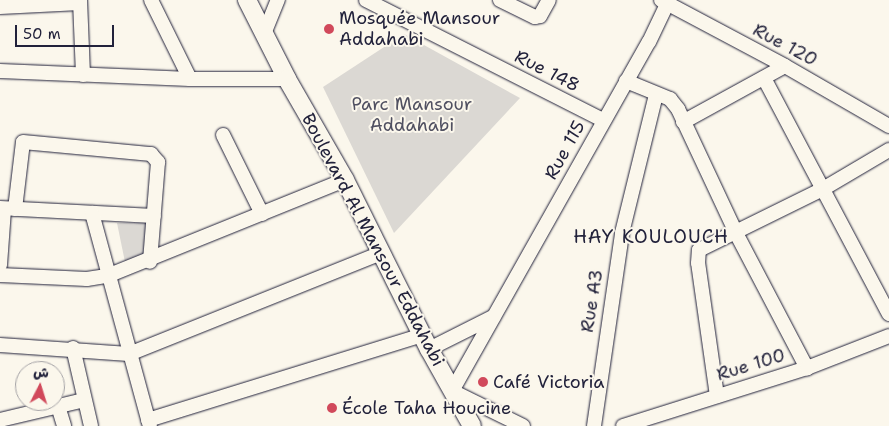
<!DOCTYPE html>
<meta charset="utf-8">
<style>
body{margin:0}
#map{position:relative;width:889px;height:426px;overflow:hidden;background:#fbf7ec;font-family:"Shantell Sans","Playpen Sans Arabic",sans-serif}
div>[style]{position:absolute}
.green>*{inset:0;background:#dbd8d3}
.roads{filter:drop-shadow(0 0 1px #22223b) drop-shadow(0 0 1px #22223b)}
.minor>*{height:14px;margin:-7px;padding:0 7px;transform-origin:7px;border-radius:7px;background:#fbf7ec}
.major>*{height:18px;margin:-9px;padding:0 9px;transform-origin:9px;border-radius:9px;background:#fbf7ec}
.dots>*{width:14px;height:14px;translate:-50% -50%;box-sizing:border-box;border:2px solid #fbf7ec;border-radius:50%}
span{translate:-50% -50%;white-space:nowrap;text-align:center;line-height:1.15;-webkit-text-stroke:4px #fbf7ec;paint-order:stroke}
.poi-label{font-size:18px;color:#22223b}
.left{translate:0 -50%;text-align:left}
.street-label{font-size:18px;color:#22223b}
.park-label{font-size:18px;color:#505061}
.neighbourhood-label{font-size:19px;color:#22223b;letter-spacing:1px}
.north{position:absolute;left:15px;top:361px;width:50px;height:50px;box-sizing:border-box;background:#fbf7ec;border:1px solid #a4a2a5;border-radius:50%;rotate:5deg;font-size:14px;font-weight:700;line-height:20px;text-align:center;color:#22223b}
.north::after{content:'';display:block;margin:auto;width:18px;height:22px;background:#d1495b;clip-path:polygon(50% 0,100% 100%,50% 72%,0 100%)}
.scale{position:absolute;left:15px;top:25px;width:99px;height:22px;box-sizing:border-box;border:2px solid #22223b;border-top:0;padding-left:6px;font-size:15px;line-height:18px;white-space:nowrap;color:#22223b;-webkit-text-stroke:4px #fbf7ec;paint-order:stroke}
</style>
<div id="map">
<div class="green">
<i style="clip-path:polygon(404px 34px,520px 98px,394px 233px,323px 87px)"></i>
<i style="clip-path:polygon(117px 223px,152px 223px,148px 255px,125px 262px)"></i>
</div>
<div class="roads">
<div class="minor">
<i style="left:80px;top:0;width:75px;rotate:87.7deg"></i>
<i style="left:151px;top:0;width:88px;rotate:63.7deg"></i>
<i style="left:366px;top:0;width:266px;rotate:26.9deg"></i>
<i style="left:500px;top:0;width:39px;rotate:26deg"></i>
<i style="left:535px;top:17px;width:5px;rotate:-11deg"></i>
<i style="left:540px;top:16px;width:18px;rotate:-61deg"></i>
<i style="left:661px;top:0;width:140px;rotate:28deg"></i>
<i style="left:785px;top:66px;width:120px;rotate:30deg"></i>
<i style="left:0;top:7px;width:80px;rotate:-2.9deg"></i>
<i style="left:264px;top:34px;width:37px;rotate:-68deg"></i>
<i style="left:0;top:71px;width:190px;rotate:2.4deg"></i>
<i style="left:190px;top:79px;width:97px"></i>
<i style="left:764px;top:78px;width:267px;rotate:62.1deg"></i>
<i style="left:626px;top:81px;width:48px;rotate:22.2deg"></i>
<i style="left:670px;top:99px;width:13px;rotate:51deg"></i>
<i style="left:678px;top:109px;width:137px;rotate:64.9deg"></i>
<i style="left:736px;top:233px;width:153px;rotate:62.3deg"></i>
<i style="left:683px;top:122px;width:116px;rotate:-28.8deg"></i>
<i style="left:223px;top:135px;width:88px;rotate:63.7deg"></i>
<i style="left:0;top:208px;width:154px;rotate:3deg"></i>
<i style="left:15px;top:209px;width:67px;rotate:-83.2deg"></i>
<i style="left:23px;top:142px;width:129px;rotate:5.4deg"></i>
<i style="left:151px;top:154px;width:11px;rotate:49deg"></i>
<i style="left:158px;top:162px;width:100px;rotate:94.6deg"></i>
<i style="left:92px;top:213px;width:221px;rotate:74.8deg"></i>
<i style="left:0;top:265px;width:56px;rotate:-85.9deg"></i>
<i style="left:0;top:275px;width:87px;rotate:2.6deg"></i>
<i style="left:87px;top:279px;width:20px;rotate:-9deg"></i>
<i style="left:107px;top:276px;width:257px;rotate:-22deg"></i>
<i style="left:0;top:345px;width:129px;rotate:4deg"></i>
<i style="left:129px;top:354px;width:271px;rotate:-21.8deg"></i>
<i style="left:73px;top:348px;width:80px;rotate:77deg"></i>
<i style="left:429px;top:349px;width:72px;rotate:-26.6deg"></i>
<i style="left:717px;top:396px;width:134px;rotate:-98.1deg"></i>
<i style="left:698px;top:263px;width:13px;rotate:-86deg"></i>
<i style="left:699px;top:250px;width:138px;rotate:-26.2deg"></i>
<i style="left:823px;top:189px;width:77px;rotate:-30.6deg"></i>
<i style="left:58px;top:406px;width:21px;rotate:73deg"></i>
<i style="left:0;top:420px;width:86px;rotate:-13.4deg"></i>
<i style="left:148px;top:420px;width:287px;rotate:-17.2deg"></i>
<i style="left:523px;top:426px;width:79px;rotate:-153.8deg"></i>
<i style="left:452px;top:391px;width:401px;rotate:-60.6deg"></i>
<i style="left:649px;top:42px;width:47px;rotate:-64.5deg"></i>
<i style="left:594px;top:426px;width:195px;rotate:-81.7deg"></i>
<i style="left:622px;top:233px;width:142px;rotate:-76.2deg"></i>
<i style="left:623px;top:426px;width:193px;rotate:-17.5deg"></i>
<i style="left:807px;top:368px;width:88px;rotate:-21.3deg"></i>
</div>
<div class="major">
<i style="left:247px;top:0;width:89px;rotate:63.1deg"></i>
<i style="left:287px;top:79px;width:116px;rotate:60.1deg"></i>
<i style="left:345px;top:180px;width:189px;rotate:63.6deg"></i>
<i style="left:429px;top:349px;width:88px;rotate:60.8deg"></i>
</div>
</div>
<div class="dots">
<i style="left:329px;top:29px;background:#d1495b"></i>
<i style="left:483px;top:382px;background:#d1495b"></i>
<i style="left:332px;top:408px;background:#d1495b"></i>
</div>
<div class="poi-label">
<span class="left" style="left:339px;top:29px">Mosquée Mansour<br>Addahabi</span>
<span class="left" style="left:493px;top:382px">Café Victoria</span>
<span class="left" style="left:342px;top:408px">École Taha Houcine</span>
</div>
<div class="street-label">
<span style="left:785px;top:45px;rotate:28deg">Rue 120</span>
<span style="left:547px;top:71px;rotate:27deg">Rue 148</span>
<span style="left:565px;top:150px;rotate:-61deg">Rue 115</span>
<span style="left:373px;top:240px;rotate:62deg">Boulevard Al Mansour Eddahabi</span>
<span style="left:592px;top:301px;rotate:-81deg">Rue A3</span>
<span style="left:751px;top:365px;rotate:-17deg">Rue 100</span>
</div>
<div class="park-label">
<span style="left:412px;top:115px">Parc Mansour<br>Addahabi</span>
</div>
<div class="neighbourhood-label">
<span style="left:651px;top:237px">HAY KOULOUCH</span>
</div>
<div class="north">ش</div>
<div class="scale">50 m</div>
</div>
